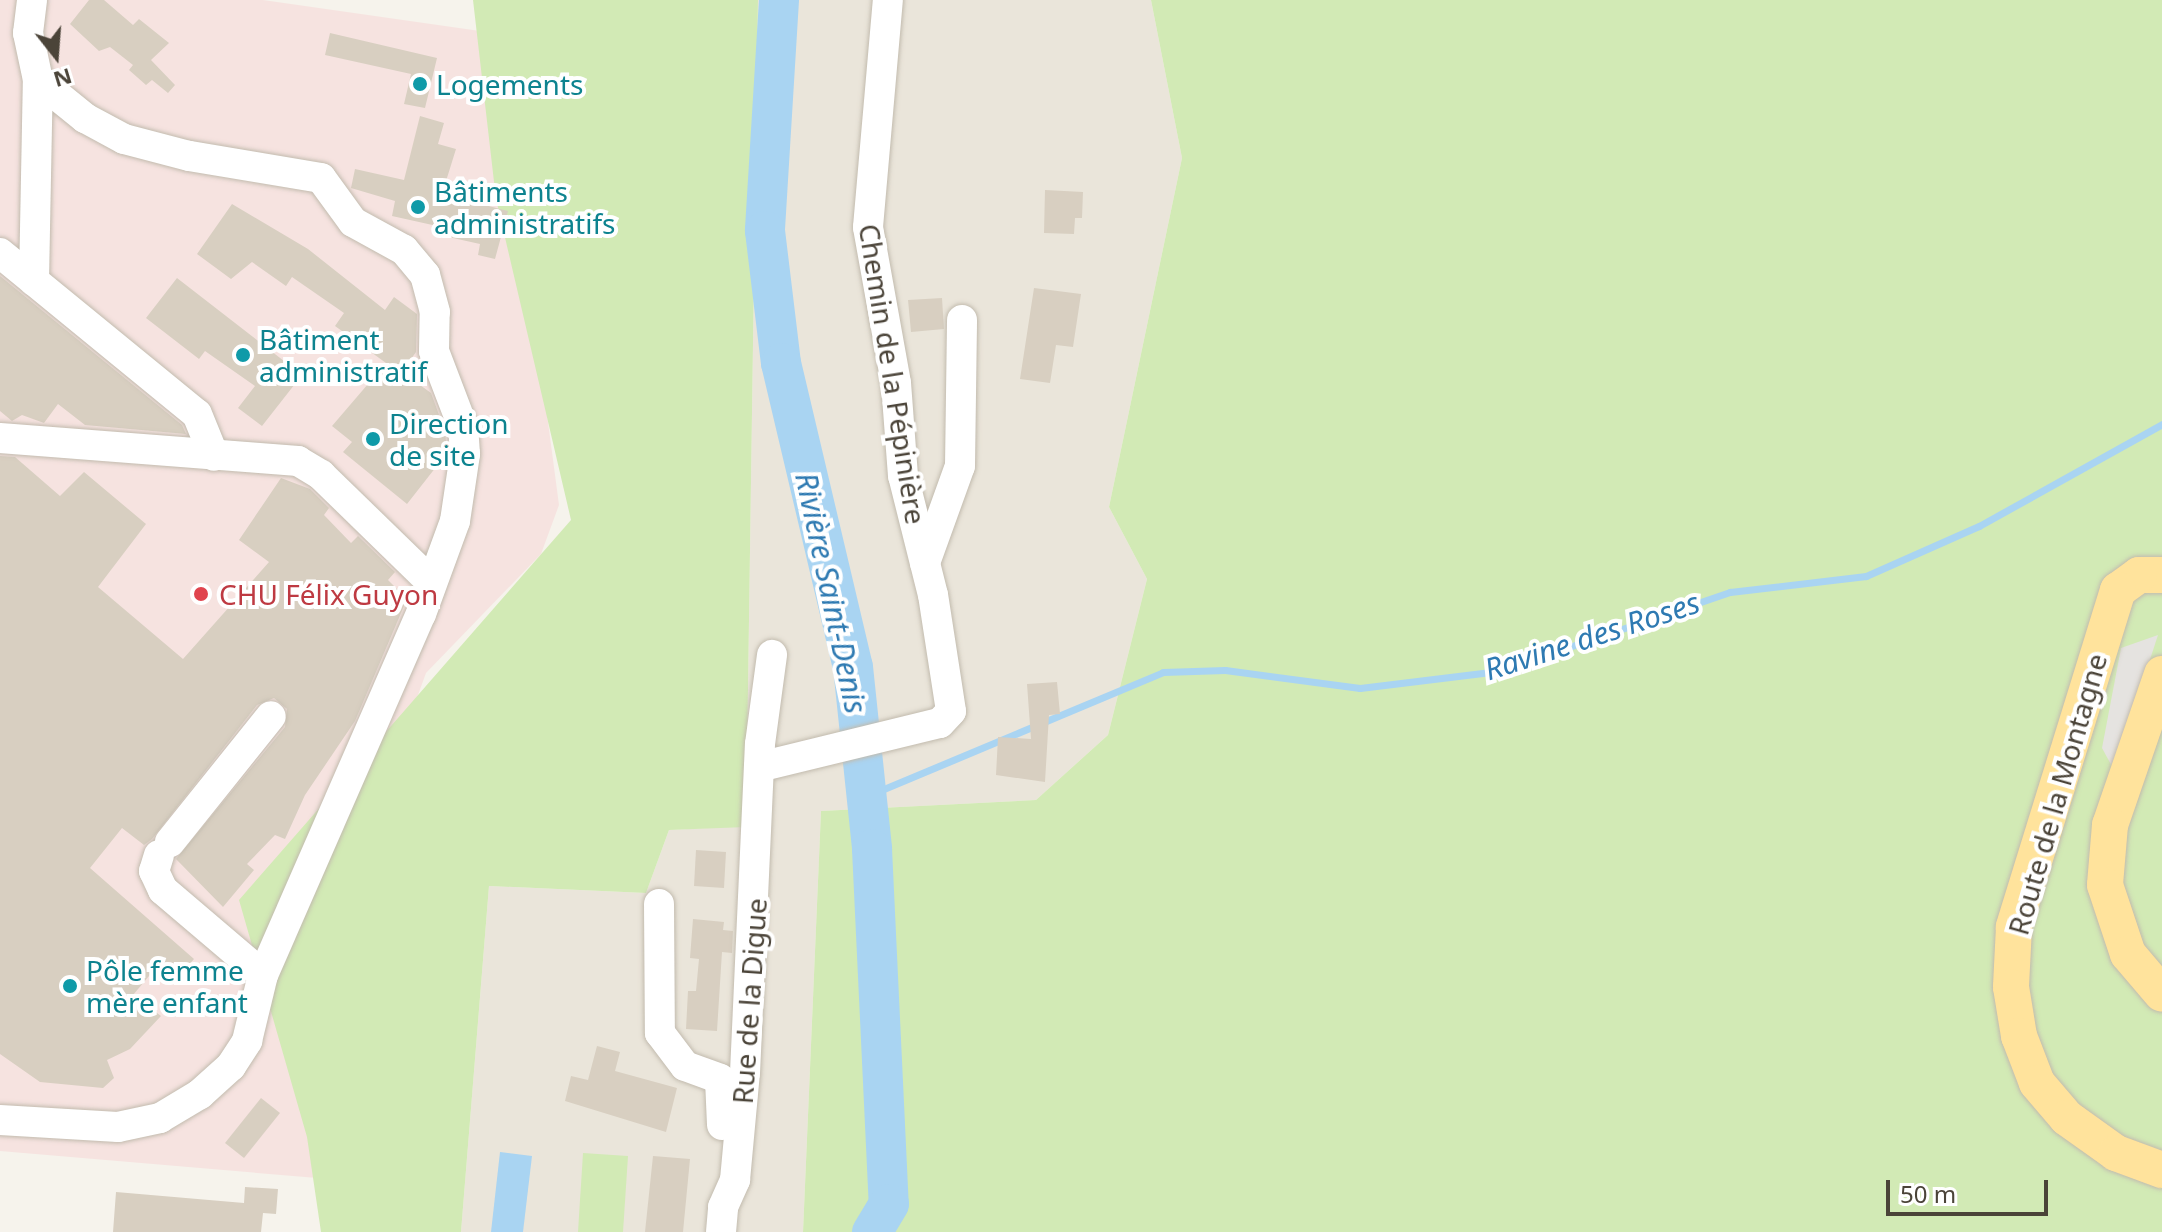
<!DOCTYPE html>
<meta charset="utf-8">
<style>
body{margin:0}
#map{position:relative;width:2162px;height:1232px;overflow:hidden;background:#f6f3ec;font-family:"Noto Sans",sans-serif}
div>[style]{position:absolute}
.residential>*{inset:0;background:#eae5da}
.medical>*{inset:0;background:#f6e3e0}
.green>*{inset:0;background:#d2eab5}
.parking>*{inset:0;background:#e5e3e0}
.water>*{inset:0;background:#a9d4f2}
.stream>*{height:7px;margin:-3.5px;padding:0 3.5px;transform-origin:3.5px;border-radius:3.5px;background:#a9d4f2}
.river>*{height:40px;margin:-20px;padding:0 20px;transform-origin:20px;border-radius:20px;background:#a9d4f2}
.building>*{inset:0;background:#d8cfc1}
.roads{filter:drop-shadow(0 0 2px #c2bbae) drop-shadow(0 0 2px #c2bbae)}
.minor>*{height:30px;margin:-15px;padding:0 15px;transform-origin:15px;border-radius:15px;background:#fff}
.major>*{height:36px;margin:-18px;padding:0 18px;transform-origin:18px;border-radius:18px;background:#ffe39c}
.dots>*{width:22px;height:22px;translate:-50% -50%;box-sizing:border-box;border:4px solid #fff;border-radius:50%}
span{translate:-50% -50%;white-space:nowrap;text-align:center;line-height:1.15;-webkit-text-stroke:8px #fff;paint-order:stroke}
.culture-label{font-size:28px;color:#0d838f}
.left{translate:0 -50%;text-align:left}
.street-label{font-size:28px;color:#4b4439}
.health-label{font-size:28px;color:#be3a42}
.water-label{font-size:30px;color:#2e7ab2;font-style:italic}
.north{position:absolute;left:16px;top:16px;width:80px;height:80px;-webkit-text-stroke:6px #fff;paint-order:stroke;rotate:163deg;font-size:22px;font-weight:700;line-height:32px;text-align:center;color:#4b4439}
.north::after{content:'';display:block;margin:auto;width:28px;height:36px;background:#4b4439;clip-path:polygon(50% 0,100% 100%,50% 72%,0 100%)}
.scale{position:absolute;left:1886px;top:1180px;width:162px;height:36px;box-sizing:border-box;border:4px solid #4b4439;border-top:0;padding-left:10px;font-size:24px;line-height:28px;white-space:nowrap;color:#4b4439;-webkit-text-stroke:6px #fff;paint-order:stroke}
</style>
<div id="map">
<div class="residential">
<i style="clip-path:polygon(758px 0,1151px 0,1182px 158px,1109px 507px,1147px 579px,1108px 735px,1036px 800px,821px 811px,803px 1232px,461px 1232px,489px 886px,646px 893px,669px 830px,746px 826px)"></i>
</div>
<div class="medical">
<i style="clip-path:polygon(0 0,263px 0,487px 32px,535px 324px,559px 505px,541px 554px,426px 673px,317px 972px,317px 1178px,0 1151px)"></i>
</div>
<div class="green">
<i style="clip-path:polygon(473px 0,758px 0,746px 827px,669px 830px,646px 893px,489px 886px,461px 1232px,321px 1232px,307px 1137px,239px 900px,571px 520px,496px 199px)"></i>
<i style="clip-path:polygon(1151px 0,2162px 0,2162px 1232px,803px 1232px,821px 811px,1036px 800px,1108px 735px,1147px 579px,1109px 507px,1182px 158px)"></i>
<i style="clip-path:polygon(583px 1153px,628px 1156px,623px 1232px,578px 1232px)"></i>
</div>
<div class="parking">
<i style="clip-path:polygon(2158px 635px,2114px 770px,2102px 748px,2121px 648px)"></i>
</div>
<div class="water">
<i style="clip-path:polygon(500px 1152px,532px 1156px,523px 1232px,491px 1232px)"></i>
</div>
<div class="stream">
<i style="left:867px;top:796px;width:321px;rotate:-22.7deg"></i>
<i style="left:1163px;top:672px;width:62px;rotate:-1.8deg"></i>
<i style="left:1225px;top:670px;width:136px;rotate:7.6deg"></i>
<i style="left:1360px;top:688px;width:140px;rotate:-7deg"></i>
<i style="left:1499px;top:671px;width:244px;rotate:-18.9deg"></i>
<i style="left:1730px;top:592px;width:137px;rotate:-6.7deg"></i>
<i style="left:1866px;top:576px;width:124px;rotate:-23.9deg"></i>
<i style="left:1979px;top:526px;width:210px;rotate:-29.1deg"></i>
</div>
<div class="river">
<i style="left:779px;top:0;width:231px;rotate:93.5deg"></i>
<i style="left:765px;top:231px;width:133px;rotate:83.1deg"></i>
<i style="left:781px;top:363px;width:312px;rotate:76.7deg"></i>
<i style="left:853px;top:667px;width:183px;rotate:84deg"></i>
<i style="left:872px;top:849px;width:355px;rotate:87.3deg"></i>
<i style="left:889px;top:1204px;width:33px;rotate:121deg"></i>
</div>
<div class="building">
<i style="clip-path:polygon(89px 0,104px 0,133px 25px,139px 19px,169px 43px,151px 60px,175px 85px,168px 93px,152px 80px,146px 85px,129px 70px,133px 65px,110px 47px,99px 51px,70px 24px)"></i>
<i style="clip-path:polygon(330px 33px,437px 58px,425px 108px,404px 104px,411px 74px,325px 55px)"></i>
<i style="clip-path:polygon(420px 116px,444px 123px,438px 144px,456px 149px,442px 194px,508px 211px,495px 259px,478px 255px,480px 244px,435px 234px,437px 226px,392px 216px,395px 201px,351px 188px,355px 169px,404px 180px)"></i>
<i style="clip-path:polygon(1045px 190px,1083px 192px,1082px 218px,1075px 218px,1074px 234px,1044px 233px)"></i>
<i style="clip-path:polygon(232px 204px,308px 249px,385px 310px,394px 297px,417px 314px,416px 352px,402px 372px,431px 393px,445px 431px,447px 453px,407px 504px,343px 452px,352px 442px,332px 426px,386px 363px,335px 326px,344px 313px,292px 277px,286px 286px,252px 262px,231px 279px,197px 254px)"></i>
<i style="clip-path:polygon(0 276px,182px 425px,186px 434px,85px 425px,58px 404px,44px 423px,22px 415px,12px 421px,0 411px)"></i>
<i style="clip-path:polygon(177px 278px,302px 375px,262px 426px,238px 408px,255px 386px,205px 351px,199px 359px,146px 318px)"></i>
<i style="clip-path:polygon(1034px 288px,1081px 294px,1073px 347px,1056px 345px,1050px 383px,1020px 379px)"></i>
<i style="clip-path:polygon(942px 298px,944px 329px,911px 332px,908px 300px)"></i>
<i style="clip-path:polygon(0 456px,15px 457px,60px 496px,84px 472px,146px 524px,98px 587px,183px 659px,269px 562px,239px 540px,281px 478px,310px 489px,329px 508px,324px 515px,351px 543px,358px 536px,395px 572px,388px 580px,407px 599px,355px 721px,305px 795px,285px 839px,275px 835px,247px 864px,254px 870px,223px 907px,176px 859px,285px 727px,287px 709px,274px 698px,257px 705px,152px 839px,144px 845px,122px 828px,90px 868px,194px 959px,178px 977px,160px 963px,133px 995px,161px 1016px,130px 1049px,107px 1060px,114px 1078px,103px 1088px,40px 1082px,0 1054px)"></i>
<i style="clip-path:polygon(1057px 682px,1060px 714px,1049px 715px,1045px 782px,996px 775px,998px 737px,1031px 739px,1027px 684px)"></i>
<i style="clip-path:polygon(696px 850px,726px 852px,724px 888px,694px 886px)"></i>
<i style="clip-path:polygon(693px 919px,724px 922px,723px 930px,733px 931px,732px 953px,722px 952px,717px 1031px,686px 1029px,688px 991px,696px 991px,699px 959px,690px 958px)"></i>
<i style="clip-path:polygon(597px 1046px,620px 1052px,615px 1071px,677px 1088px,666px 1132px,565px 1101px,571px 1076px,588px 1080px)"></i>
<i style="clip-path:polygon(261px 1098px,280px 1113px,244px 1158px,225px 1143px)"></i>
<i style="clip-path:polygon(653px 1156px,690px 1159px,683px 1232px,645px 1232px)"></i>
<i style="clip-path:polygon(245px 1187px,278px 1189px,276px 1214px,263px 1213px,261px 1232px,113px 1232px,116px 1192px,244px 1203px)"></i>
</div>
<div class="roads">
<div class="minor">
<i style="left:0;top:253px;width:254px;rotate:39.3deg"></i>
<i style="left:197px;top:414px;width:45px;rotate:68deg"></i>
<i style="left:34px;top:281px;width:201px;rotate:-88.9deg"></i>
<i style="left:0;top:438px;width:299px;rotate:4.4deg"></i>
<i style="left:298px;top:461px;width:27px;rotate:31deg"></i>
<i style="left:321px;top:475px;width:153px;rotate:44.2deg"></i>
<i style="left:925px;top:563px;width:103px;rotate:-70.2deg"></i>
<i style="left:960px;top:466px;width:146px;rotate:-89.2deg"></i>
<i style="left:759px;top:767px;width:186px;rotate:-13.7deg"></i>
<i style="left:940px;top:723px;width:16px;rotate:-47deg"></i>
<i style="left:951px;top:711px;width:117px;rotate:-98.8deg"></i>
<i style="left:933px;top:595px;width:123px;rotate:-104.1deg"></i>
<i style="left:903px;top:476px;width:93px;rotate:-94.3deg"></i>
<i style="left:896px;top:383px;width:158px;rotate:-100.2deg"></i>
<i style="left:868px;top:227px;width:228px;rotate:-85deg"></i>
<i style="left:170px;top:842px;width:161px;rotate:-51.3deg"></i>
<i style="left:159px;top:855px;width:17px;rotate:107deg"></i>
<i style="left:154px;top:871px;width:21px;rotate:65deg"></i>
<i style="left:163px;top:890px;width:131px;rotate:40.4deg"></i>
<i style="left:659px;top:904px;width:129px;rotate:89.6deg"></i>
<i style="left:660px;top:1033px;width:41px;rotate:52.9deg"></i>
<i style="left:685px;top:1066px;width:37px;rotate:20deg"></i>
<i style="left:720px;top:1079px;width:46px;rotate:87.5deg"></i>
<i style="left:0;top:1120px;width:118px;rotate:3.4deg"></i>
<i style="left:118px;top:1127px;width:43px;rotate:-12.1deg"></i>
<i style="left:160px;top:1118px;width:47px;rotate:-31deg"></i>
<i style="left:200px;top:1094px;width:42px;rotate:-42.1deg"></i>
<i style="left:231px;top:1066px;width:30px;rotate:-57deg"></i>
<i style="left:247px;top:1041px;width:68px;rotate:-76.4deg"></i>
<i style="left:263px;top:975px;width:394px;rotate:-66.4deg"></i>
<i style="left:421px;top:614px;width:99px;rotate:-69.9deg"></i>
<i style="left:455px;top:521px;width:68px;rotate:-81.5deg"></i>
<i style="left:465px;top:454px;width:27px;rotate:-94deg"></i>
<i style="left:463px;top:427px;width:81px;rotate:-110.9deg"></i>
<i style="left:434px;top:351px;width:39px;rotate:-89deg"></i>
<i style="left:435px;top:312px;width:38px;rotate:-105deg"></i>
<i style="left:425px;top:275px;width:33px;rotate:-130deg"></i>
<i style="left:404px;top:250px;width:58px;rotate:-151.2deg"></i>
<i style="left:353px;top:222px;width:54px;rotate:-126deg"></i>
<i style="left:321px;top:178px;width:134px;rotate:-170.5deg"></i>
<i style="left:189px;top:156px;width:67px;rotate:-165.3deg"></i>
<i style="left:124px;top:139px;width:44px;rotate:-151.7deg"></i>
<i style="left:85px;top:118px;width:60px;rotate:-141deg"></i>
<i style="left:38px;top:80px;width:48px;rotate:-102deg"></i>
<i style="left:28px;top:33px;width:33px;rotate:-83deg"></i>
<i style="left:721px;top:1232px;width:25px;rotate:-85deg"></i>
<i style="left:723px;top:1207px;width:30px;rotate:-66deg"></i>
<i style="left:735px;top:1180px;width:107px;rotate:-84.7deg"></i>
<i style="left:745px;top:1073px;width:329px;rotate:-87.4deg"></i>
<i style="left:760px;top:744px;width:90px;rotate:-82.3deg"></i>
</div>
<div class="major">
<i style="left:2162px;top:575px;width:23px;rotate:180deg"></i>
<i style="left:2139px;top:575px;width:26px;rotate:144deg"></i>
<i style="left:2118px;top:590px;width:353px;rotate:107.2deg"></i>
<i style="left:2014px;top:927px;width:60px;rotate:92.9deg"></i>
<i style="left:2011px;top:987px;width:50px;rotate:80.7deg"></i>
<i style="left:2019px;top:1036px;width:50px;rotate:69deg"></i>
<i style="left:2037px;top:1083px;width:46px;rotate:49.4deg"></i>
<i style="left:2067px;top:1118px;width:60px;rotate:35.5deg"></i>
<i style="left:2116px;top:1153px;width:49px;rotate:20.3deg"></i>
<i style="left:2162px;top:674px;width:160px;rotate:109deg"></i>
<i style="left:2110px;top:825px;width:60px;rotate:94.8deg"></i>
<i style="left:2105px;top:885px;width:73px;rotate:71.6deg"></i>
<i style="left:2128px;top:954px;width:52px;rotate:49.6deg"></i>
</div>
</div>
<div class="dots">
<i style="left:420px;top:84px;background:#0f9aa8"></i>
<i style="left:418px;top:207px;background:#0f9aa8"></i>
<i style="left:243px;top:355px;background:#0f9aa8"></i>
<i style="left:373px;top:439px;background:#0f9aa8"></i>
<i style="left:201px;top:594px;background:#e0444e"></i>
<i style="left:70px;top:986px;background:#0f9aa8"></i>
</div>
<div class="culture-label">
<span class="left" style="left:436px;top:84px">Logements</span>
<span class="left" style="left:434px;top:207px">Bâtiments<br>administratifs</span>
<span class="left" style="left:259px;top:355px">Bâtiment<br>administratif</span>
<span class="left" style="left:389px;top:439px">Direction<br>de site</span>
<span class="left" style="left:86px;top:986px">Pôle femme<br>mère enfant</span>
</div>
<div class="street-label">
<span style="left:893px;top:374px;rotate:81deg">Chemin de la Pépinière</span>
<span style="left:2057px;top:794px;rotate:-74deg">Route de la Montagne</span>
<span style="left:749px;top:1001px;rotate:-86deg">Rue de la Digue</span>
</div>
<div class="health-label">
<span class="left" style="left:219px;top:594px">CHU Félix Guyon</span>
</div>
<div class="water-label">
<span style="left:831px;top:593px;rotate:78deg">Rivière Saint-Denis</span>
<span style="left:1592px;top:636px;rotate:-18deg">Ravine des Roses</span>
</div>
<div class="north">N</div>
<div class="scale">50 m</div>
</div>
